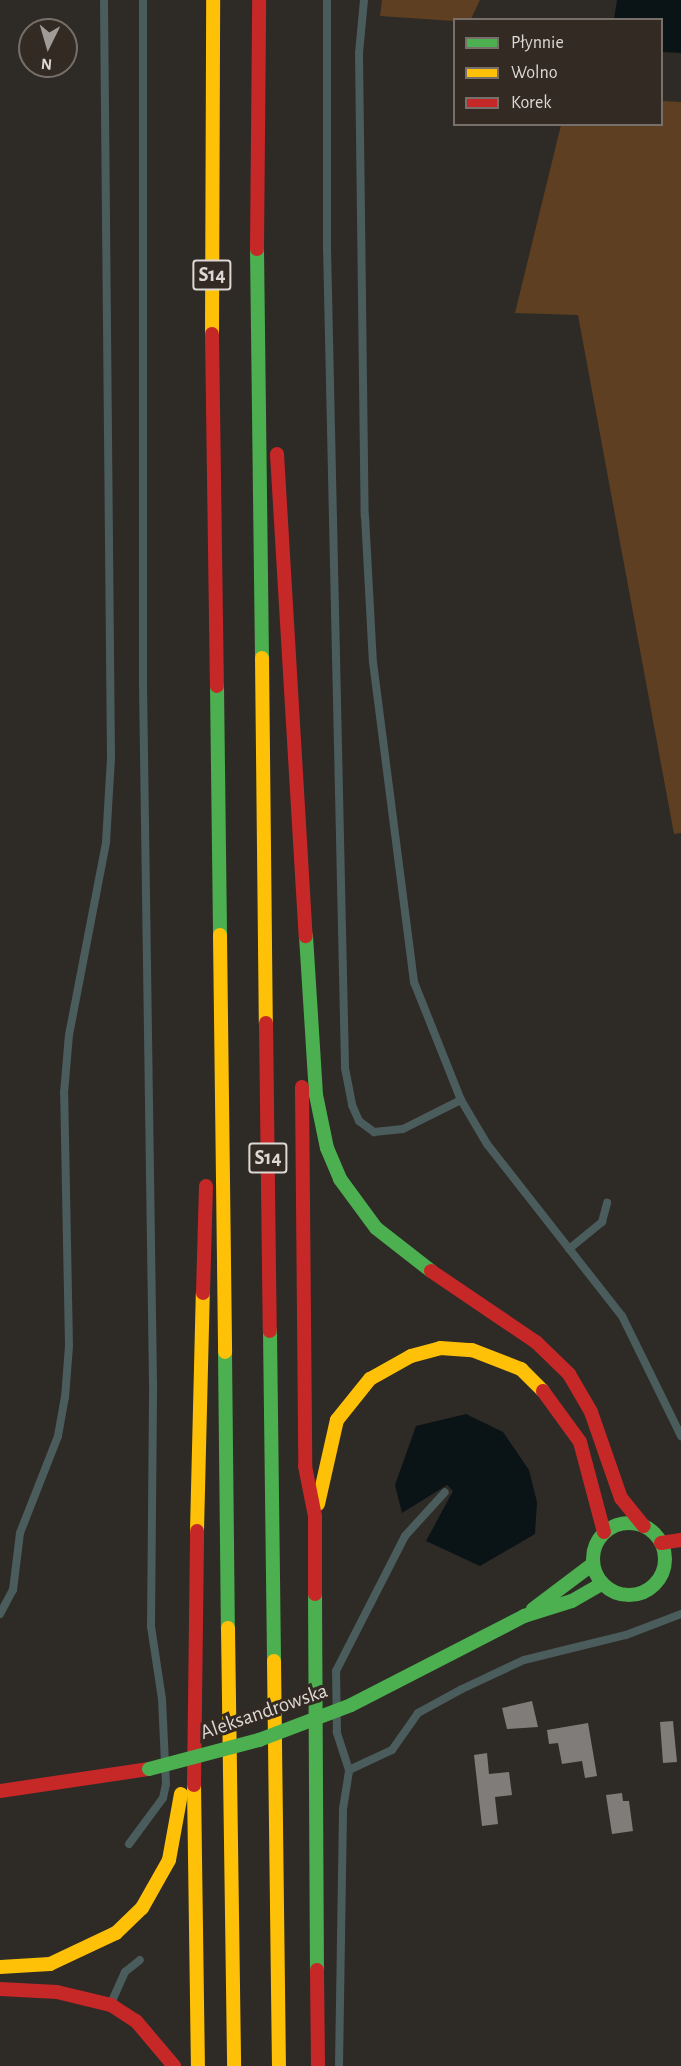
<!DOCTYPE html>
<meta charset="utf-8">
<style>
body{margin:0}
#map{position:relative;width:681px;height:2066px;overflow:hidden;background:#2e2a26;font-family:"Alegreya Sans",sans-serif}
div>[style]{position:absolute}
.green>*{inset:0;background:#5f3f21}
.water>*{inset:0;background:#0a1416}
.building>*{inset:0;background:#807c79}
.lane>*{height:8px;margin:-4px;padding:0 4px;transform-origin:4px;border-radius:4px;background:#4a5c5c}
.fast>*{height:14px;margin:-7px;padding:0 7px;transform-origin:7px;border-radius:7px;background:#4caf50}
.fast>.ring{margin:-7px;padding:0;box-sizing:content-box;background:none;border:14px solid #4caf50;border-radius:50%}
.slow>*{height:14px;margin:-7px;padding:0 7px;transform-origin:7px;border-radius:7px;background:#ffc107}
.jam>*{height:14px;margin:-7px;padding:0 7px;transform-origin:7px;border-radius:7px;background:#c62828}
.fast-bridge>*{height:14px;margin:-7px;padding:0 7px;transform-origin:7px;border-radius:7px;background:#4caf50}
span{translate:-50% -50%;white-space:nowrap;text-align:center;line-height:1.15;-webkit-text-stroke:6px #322a23;paint-order:stroke}
.shield-label span{padding:2px 4px;background:#322a23;border:2px solid;border-radius:4px;-webkit-text-stroke-width:0}
.shield-label{font-size:20px;color:#ded8d4;font-weight:700}
.street-label{font-size:21px;color:#ded8d4}
.legend{position:absolute;left:453px;top:18px;width:210px;height:108px;box-sizing:border-box;background:#322a23;border:2px solid #77706a;margin:0;padding:8px 10px;list-style:none;font-size:18px;color:#ded8d4}
.legend li{display:flex;align-items:center;gap:12px;height:30px}
.legend b{width:30px;border:2px solid #77706a}
.north{position:absolute;left:18px;top:18px;width:60px;height:60px;box-sizing:border-box;background:#322a23;border:2px solid #77706a;border-radius:50%;rotate:185deg;font-size:16px;font-weight:700;line-height:24px;text-align:center;color:#ded8d4}
.north::after{content:'';display:block;margin:auto;width:21px;height:27px;background:#a09b97;clip-path:polygon(50% 0,100% 100%,50% 72%,0 100%)}
</style>
<div id="map">
<div class="green">
<i style="clip-path:polygon(382px 0,480px 0,471px 19px,454px 21px,380px 16px)"></i>
<i style="clip-path:polygon(662px 101px,681px 102px,681px 833px,674px 834px,578px 315px,515px 313px,561px 125px,662px 124px)"></i>
</div>
<div class="water">
<i style="clip-path:polygon(617px 0,681px 0,681px 53px,662px 52px,662px 20px,614px 19px)"></i>
<i style="clip-path:polygon(466px 1414px,503px 1432px,529px 1470px,537px 1502px,535px 1534px,480px 1566px,426px 1541px,453px 1491px,447px 1485px,402px 1513px,395px 1485px,416px 1426px)"></i>
</div>
<div class="building">
<i style="clip-path:polygon(532px 1701px,538px 1727px,507px 1729px,502px 1708px)"></i>
<i style="clip-path:polygon(673px 1721px,677px 1762px,663px 1763px,660px 1722px)"></i>
<i style="clip-path:polygon(588px 1723px,597px 1776px,585px 1778px,582px 1761px,562px 1764px,558px 1743px,549px 1744px,547px 1730px)"></i>
<i style="clip-path:polygon(487px 1753px,489px 1774px,509px 1772px,512px 1795px,495px 1797px,498px 1824px,482px 1826px,474px 1755px)"></i>
<i style="clip-path:polygon(622px 1793px,623px 1801px,629px 1801px,633px 1831px,612px 1834px,606px 1795px)"></i>
</div>
<div class="lane">
<i style="left:327px;top:0;width:247px;rotate:90deg"></i>
<i style="left:327px;top:247px;width:821px;rotate:88.74deg"></i>
<i style="left:345px;top:1068px;width:38px;rotate:79deg"></i>
<i style="left:352px;top:1105px;width:17px;rotate:66deg"></i>
<i style="left:359px;top:1121px;width:19px;rotate:36deg"></i>
<i style="left:374px;top:1132px;width:29px;rotate:-6deg"></i>
<i style="left:403px;top:1129px;width:65px;rotate:-26.6deg"></i>
<i style="left:364px;top:0;width:53px;rotate:95.4deg"></i>
<i style="left:359px;top:53px;width:463px;rotate:89.3deg"></i>
<i style="left:365px;top:516px;width:146px;rotate:86.9deg"></i>
<i style="left:373px;top:662px;width:323px;rotate:82.7deg"></i>
<i style="left:414px;top:982px;width:127px;rotate:68.3deg"></i>
<i style="left:461px;top:1100px;width:51px;rotate:59.4deg"></i>
<i style="left:487px;top:1144px;width:219px;rotate:51.9deg"></i>
<i style="left:622px;top:1316px;width:134px;rotate:63.8deg"></i>
<i style="left:569px;top:1249px;width:43px;rotate:-39.3deg"></i>
<i style="left:602px;top:1222px;width:20px;rotate:-75deg"></i>
<i style="left:0;top:1614px;width:27px;rotate:-62deg"></i>
<i style="left:13px;top:1590px;width:57px;rotate:-83deg"></i>
<i style="left:20px;top:1533px;width:104px;rotate:-68.6deg"></i>
<i style="left:58px;top:1436px;width:39px;rotate:-80deg"></i>
<i style="left:65px;top:1398px;width:52px;rotate:-85.6deg"></i>
<i style="left:69px;top:1346px;width:253px;rotate:-91.1deg"></i>
<i style="left:64px;top:1093px;width:58px;rotate:-85.1deg"></i>
<i style="left:69px;top:1035px;width:197px;rotate:-79.1deg"></i>
<i style="left:106px;top:842px;width:83px;rotate:-86.6deg"></i>
<i style="left:111px;top:759px;width:759px;rotate:-90.53deg"></i>
<i style="left:349px;top:1770px;width:47px;rotate:-24.9deg"></i>
<i style="left:392px;top:1750px;width:45px;rotate:-54.9deg"></i>
<i style="left:418px;top:1713px;width:50px;rotate:-28.6deg"></i>
<i style="left:462px;top:1689px;width:68px;rotate:-25.1deg"></i>
<i style="left:524px;top:1660px;width:105px;rotate:-13.8deg"></i>
<i style="left:626px;top:1635px;width:59px;rotate:-20.9deg"></i>
<i style="left:129px;top:1844px;width:57px;rotate:-53.5deg"></i>
<i style="left:163px;top:1798px;width:14px;rotate:-78deg"></i>
<i style="left:166px;top:1784px;width:85px;rotate:-92.7deg"></i>
<i style="left:162px;top:1699px;width:74px;rotate:-98.6deg"></i>
<i style="left:151px;top:1626px;width:243px;rotate:-89.5deg"></i>
<i style="left:153px;top:1383px;width:698px;rotate:-90.82deg"></i>
<i style="left:143px;top:685px;width:685px;rotate:-90deg"></i>
<i style="left:112px;top:2001px;width:32px;rotate:-66deg"></i>
<i style="left:125px;top:1972px;width:19px;rotate:-39deg"></i>
<i style="left:339px;top:2066px;width:257px;rotate:-89.1deg"></i>
<i style="left:343px;top:1809px;width:39px;rotate:-81deg"></i>
<i style="left:349px;top:1770px;width:40px;rotate:-108deg"></i>
<i style="left:337px;top:1732px;width:61px;rotate:-90.9deg"></i>
<i style="left:336px;top:1671px;width:152px;rotate:-62.9deg"></i>
<i style="left:405px;top:1536px;width:59px;rotate:-47.7deg"></i>
</div>
<div class="fast">
<i style="left:257px;top:249px;width:409px;rotate:89.3deg"></i>
<i style="left:217px;top:686px;width:249px;rotate:89.3deg"></i>
<i style="left:306px;top:936px;width:159px;rotate:86.4deg"></i>
<i style="left:316px;top:1095px;width:54px;rotate:78.3deg"></i>
<i style="left:327px;top:1148px;width:34px;rotate:67deg"></i>
<i style="left:340px;top:1179px;width:61px;rotate:53.7deg"></i>
<i style="left:376px;top:1228px;width:70px;rotate:38deg"></i>
<i style="left:270px;top:1331px;width:330px;rotate:89.3deg"></i>
<i style="left:225px;top:1352px;width:276px;rotate:89.4deg"></i>
<i class="ring" style="left:593px;top:1523px;width:58px;height:58px"></i>
<i style="left:315px;top:1594px;width:376px;rotate:89.7deg"></i>
<i style="left:533px;top:1609px;width:75px;rotate:-36.9deg"></i>
<i style="left:351px;top:1705px;width:195px;rotate:-27.2deg"></i>
<i style="left:524px;top:1616px;width:50px;rotate:-17.4deg"></i>
<i style="left:572px;top:1601px;width:34px;rotate:-30deg"></i>
</div>
<div class="slow">
<i style="left:212px;top:334px;width:334px;rotate:-89.8deg"></i>
<i style="left:262px;top:658px;width:365px;rotate:89.4deg"></i>
<i style="left:220px;top:935px;width:417px;rotate:89.3deg"></i>
<i style="left:318px;top:1504px;width:86px;rotate:-77.3deg"></i>
<i style="left:337px;top:1420px;width:53px;rotate:-51.2deg"></i>
<i style="left:370px;top:1379px;width:47px;rotate:-29.3deg"></i>
<i style="left:411px;top:1356px;width:30px;rotate:-15deg"></i>
<i style="left:440px;top:1348px;width:32px;rotate:4deg"></i>
<i style="left:472px;top:1350px;width:53px;rotate:21.2deg"></i>
<i style="left:521px;top:1369px;width:31px;rotate:45deg"></i>
<i style="left:197px;top:1531px;width:238px;rotate:-88.6deg"></i>
<i style="left:228px;top:1628px;width:438px;rotate:89.2deg"></i>
<i style="left:274px;top:1661px;width:405px;rotate:89.3deg"></i>
<i style="left:194px;top:1785px;width:281px;rotate:89.2deg"></i>
<i style="left:0;top:1967px;width:50px;rotate:-3.4deg"></i>
<i style="left:50px;top:1964px;width:73px;rotate:-25.2deg"></i>
<i style="left:116px;top:1933px;width:36px;rotate:-44deg"></i>
<i style="left:142px;top:1908px;width:55px;rotate:-60.6deg"></i>
<i style="left:169px;top:1860px;width:67px;rotate:-79.7deg"></i>
</div>
<div class="jam">
<i style="left:257px;top:249px;width:249px;rotate:-89.5deg"></i>
<i style="left:212px;top:334px;width:352px;rotate:89.2deg"></i>
<i style="left:277px;top:454px;width:483px;rotate:86.6deg"></i>
<i style="left:266px;top:1023px;width:308px;rotate:89.3deg"></i>
<i style="left:302px;top:1087px;width:379px;rotate:89.5deg"></i>
<i style="left:305px;top:1466px;width:51px;rotate:78.7deg"></i>
<i style="left:315px;top:1516px;width:78px;rotate:90deg"></i>
<i style="left:431px;top:1271px;width:127px;rotate:34.1deg"></i>
<i style="left:536px;top:1342px;width:46px;rotate:44.1deg"></i>
<i style="left:569px;top:1374px;width:44px;rotate:59.9deg"></i>
<i style="left:591px;top:1412px;width:91px;rotate:70.8deg"></i>
<i style="left:621px;top:1498px;width:36px;rotate:51deg"></i>
<i style="left:203px;top:1293px;width:107px;rotate:-88.4deg"></i>
<i style="left:543px;top:1391px;width:63px;rotate:54deg"></i>
<i style="left:580px;top:1442px;width:93px;rotate:75.1deg"></i>
<i style="left:661px;top:1543px;width:20px;rotate:-9deg"></i>
<i style="left:194px;top:1785px;width:254px;rotate:-89.3deg"></i>
<i style="left:0;top:1791px;width:151px;rotate:-8.4deg"></i>
<i style="left:317px;top:1970px;width:96px;rotate:89.4deg"></i>
<i style="left:0;top:1989px;width:57px;rotate:3deg"></i>
<i style="left:57px;top:1992px;width:56px;rotate:13.5deg"></i>
<i style="left:111px;top:2005px;width:30px;rotate:33deg"></i>
<i style="left:136px;top:2021px;width:59px;rotate:49.8deg"></i>
</div>
<div class="fast-bridge">
<i style="left:149px;top:1769px;width:114px;rotate:-14.8deg"></i>
<i style="left:259px;top:1740px;width:98px;rotate:-20.8deg"></i>
</div>
<div class="shield-label">
<span style="left:212px;top:275px">S14</span>
<span style="left:268px;top:1158px">S14</span>
</div>
<div class="street-label">
<span style="left:264px;top:1712px;rotate:-19deg">Aleksandrowska</span>
</div>
<ul class="legend">
<li><b style="height:8px;background:#4caf50"></b>Płynnie</li>
<li><b style="height:8px;background:#ffc107"></b>Wolno</li>
<li><b style="height:8px;background:#c62828"></b>Korek</li>
</ul>
<div class="north">N</div>
</div>
